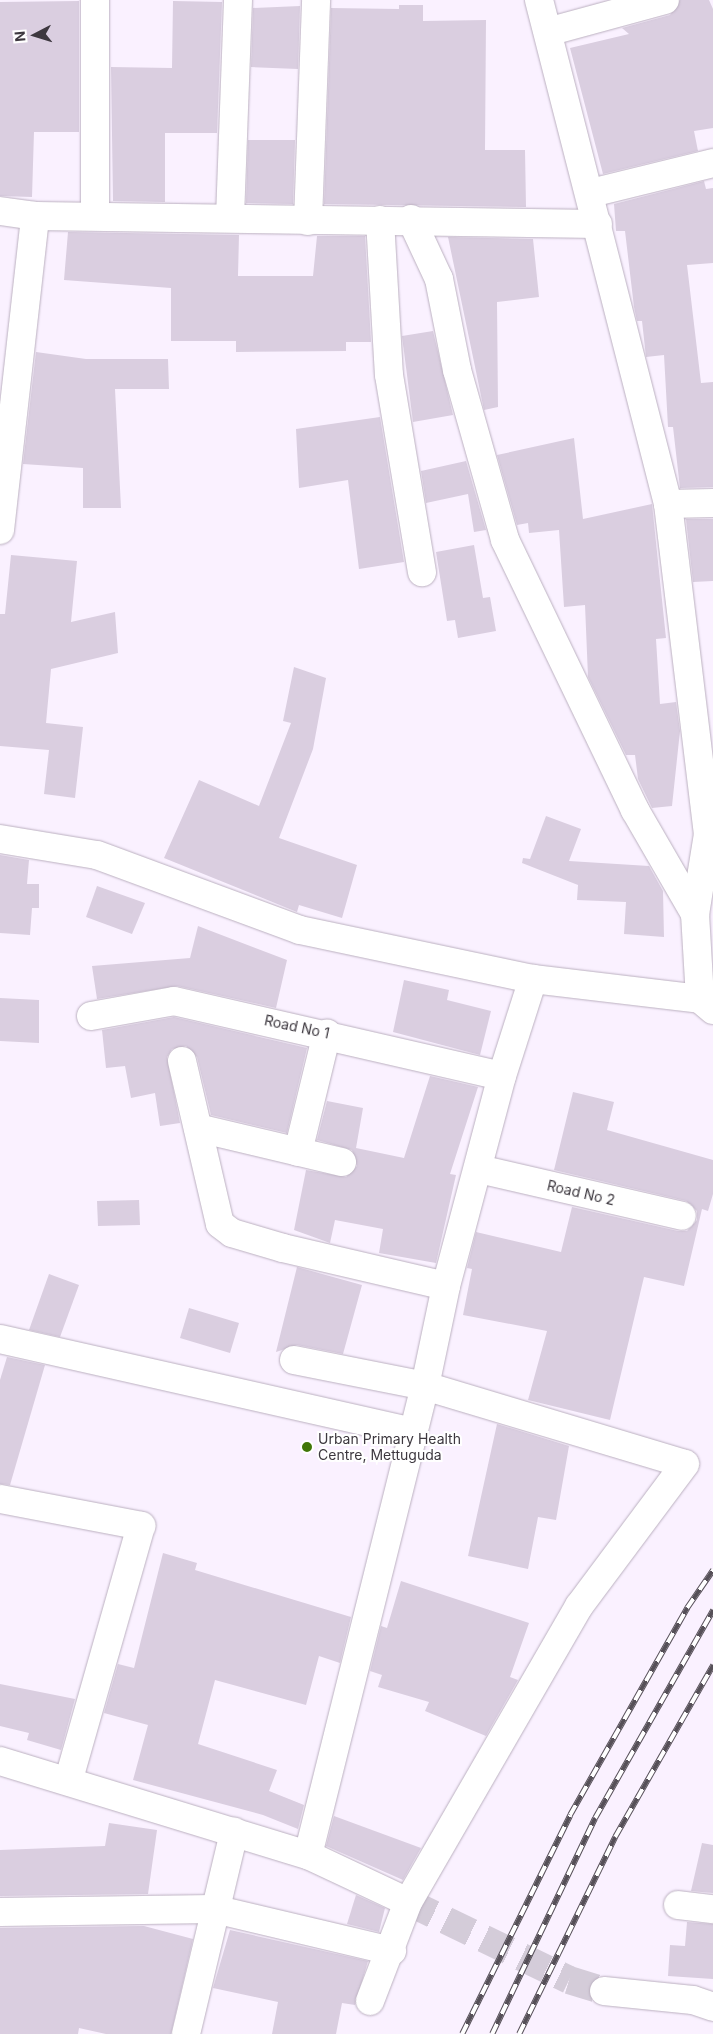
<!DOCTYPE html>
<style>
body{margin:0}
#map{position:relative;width:713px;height:2034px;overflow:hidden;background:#faf1ff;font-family:Inter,sans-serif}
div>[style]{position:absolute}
.building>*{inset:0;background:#dacee0}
.minor-tunnel>*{height:28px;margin-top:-14px;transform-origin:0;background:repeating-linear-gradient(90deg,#d4ccd9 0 28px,transparent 0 42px)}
.roads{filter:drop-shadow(0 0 1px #bbb0c0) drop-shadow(0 0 1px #bbb0c0)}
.minor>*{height:28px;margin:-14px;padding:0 14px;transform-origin:14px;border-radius:14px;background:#fff}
.rail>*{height:5.5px;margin-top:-2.75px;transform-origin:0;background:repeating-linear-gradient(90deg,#fff 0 11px,#565058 0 22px);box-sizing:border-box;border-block:1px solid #565058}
.dots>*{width:14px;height:14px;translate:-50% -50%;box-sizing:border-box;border:2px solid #fff;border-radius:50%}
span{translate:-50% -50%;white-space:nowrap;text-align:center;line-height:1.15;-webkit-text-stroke:4px #fff;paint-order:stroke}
.street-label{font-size:14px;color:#3d383f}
.poi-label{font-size:14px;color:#3d383f}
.left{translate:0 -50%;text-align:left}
.north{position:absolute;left:10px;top:10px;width:50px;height:50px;-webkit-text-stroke:4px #fff;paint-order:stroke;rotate:265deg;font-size:14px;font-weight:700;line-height:20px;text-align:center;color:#3d383f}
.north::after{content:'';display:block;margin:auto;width:18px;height:22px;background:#3d383f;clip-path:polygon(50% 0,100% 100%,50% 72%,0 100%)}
</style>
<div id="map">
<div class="building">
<i style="clip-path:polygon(680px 0,709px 0,713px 9px,713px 128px,694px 131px,698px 151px,603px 174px,570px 48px,629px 34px,622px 28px,670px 15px)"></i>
<i style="clip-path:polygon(79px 1px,79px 132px,34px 132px,32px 197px,0 196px,0 2px)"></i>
<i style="clip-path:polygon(173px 1px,222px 2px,217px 133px,165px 133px,165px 202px,113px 201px,111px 67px,172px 68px)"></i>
<i style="clip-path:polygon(399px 5px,423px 5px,423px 21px,486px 20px,485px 150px,525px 150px,526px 207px,324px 204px,331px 8px,399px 9px)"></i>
<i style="clip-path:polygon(300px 6px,298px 69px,251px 67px,253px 8px)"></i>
<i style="clip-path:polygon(248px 140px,295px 140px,293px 204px,246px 203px)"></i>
<i style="clip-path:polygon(704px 181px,706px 189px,713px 188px,713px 263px,687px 265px,701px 383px,713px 382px,713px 487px,680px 488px,673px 427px,668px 427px,664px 355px,646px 357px,642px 321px,637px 321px,634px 307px,625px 231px,616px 231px,614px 204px)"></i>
<i style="clip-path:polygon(68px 232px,239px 235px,238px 276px,313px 276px,317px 236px,365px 236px,371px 342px,346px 342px,346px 351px,236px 352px,236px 341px,171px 341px,171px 288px,64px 280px)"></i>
<i style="clip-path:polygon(448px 237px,533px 239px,539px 297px,497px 302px,498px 407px,484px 410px)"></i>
<i style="clip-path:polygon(433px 331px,453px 415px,413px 422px,402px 336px)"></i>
<i style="clip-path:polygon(36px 352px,86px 359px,168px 359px,169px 389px,115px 389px,121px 508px,83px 508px,83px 468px,23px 464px)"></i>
<i style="clip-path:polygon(380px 417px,404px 562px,359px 569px,348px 480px,299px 488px,296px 429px)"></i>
<i style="clip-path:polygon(574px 438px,583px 519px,652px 504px,666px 638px,656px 639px,660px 704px,676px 702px,680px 731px,672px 806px,652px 808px,638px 779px,635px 755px,626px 755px,588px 677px,585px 605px,564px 607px,559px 530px,529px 533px,528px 523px,517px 525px,497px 455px)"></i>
<i style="clip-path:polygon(466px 461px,486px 530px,474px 532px,468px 494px,426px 503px,421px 471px)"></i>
<i style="clip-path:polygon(686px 519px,713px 519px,713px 581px,693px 582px)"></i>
<i style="clip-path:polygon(474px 545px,483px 598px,490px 597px,496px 631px,458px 638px,455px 620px,447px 621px,436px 552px)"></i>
<i style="clip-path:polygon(11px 555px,77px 561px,71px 622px,115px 612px,118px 653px,51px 669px,46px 723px,83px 727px,75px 798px,44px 794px,49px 750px,0 746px,0 614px,5px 614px)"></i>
<i style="clip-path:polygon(294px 667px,326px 678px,313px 749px,279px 838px,357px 865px,342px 918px,299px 905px,297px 912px,164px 858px,199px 780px,259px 806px,291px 723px,283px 721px)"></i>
<i style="clip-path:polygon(546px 816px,581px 829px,569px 861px,649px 866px,663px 891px,664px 937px,624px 934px,626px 902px,577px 900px,578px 885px,522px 863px,523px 858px,530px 859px)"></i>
<i style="clip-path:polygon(0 855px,29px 860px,27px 884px,39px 884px,39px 908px,32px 908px,30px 935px,0 933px)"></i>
<i style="clip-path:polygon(97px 886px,145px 903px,132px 934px,86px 917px)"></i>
<i style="clip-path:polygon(198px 926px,287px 960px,276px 1008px,177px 986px,97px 999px,92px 966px,190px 958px)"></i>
<i style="clip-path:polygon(404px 980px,449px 990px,447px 1000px,491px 1011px,480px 1055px,393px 1032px)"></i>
<i style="clip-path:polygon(0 998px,39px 1000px,39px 1043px,0 1041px)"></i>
<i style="clip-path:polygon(174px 1017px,307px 1048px,287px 1133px,211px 1115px,197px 1057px,186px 1046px,172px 1049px,167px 1057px,180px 1123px,160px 1126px,155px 1093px,131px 1098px,125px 1066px,106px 1068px,102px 1030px)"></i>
<i style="clip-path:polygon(430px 1076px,478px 1087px,450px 1174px,456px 1175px,436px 1263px,379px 1253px,383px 1229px,335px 1220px,330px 1243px,294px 1230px,306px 1170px,346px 1177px,357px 1166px,352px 1150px,317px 1140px,327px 1101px,363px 1108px,356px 1148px,404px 1158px)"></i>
<i style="clip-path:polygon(573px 1092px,614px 1102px,607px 1130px,713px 1160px,713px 1194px,708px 1211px,702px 1209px,684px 1286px,644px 1277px,610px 1420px,528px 1400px,547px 1331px,463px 1315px,472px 1269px,467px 1268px,476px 1232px,561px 1252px,572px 1207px,678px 1231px,687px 1231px,697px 1220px,697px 1211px,686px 1201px,554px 1170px)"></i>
<i style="clip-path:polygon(139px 1200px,140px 1225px,98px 1226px,97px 1201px)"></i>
<i style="clip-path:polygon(297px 1267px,362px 1285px,343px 1354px,297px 1345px,276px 1352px)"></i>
<i style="clip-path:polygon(49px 1274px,79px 1285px,60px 1337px,29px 1330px)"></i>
<i style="clip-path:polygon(189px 1308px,239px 1323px,230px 1353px,180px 1338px)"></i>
<i style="clip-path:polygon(7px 1357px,45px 1365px,10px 1485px,0 1484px,0 1380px)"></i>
<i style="clip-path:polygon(497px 1424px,569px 1446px,556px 1520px,538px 1517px,528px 1569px,468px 1556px)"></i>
<i style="clip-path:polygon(163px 1553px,197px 1563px,195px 1570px,351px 1617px,340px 1663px,319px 1656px,306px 1705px,215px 1680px,198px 1744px,277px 1770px,269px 1791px,304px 1805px,298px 1829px,263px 1815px,133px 1780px,148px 1725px,104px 1713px,118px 1664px,134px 1668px)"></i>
<i style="clip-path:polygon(401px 1581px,529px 1623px,510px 1677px,518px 1680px,486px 1736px,425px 1711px,429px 1702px,378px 1687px,382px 1675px,370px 1671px,381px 1626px,387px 1628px)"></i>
<i style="clip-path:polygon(0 1684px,75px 1699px,61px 1750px,27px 1740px,29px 1733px,0 1726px)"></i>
<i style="clip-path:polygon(334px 1816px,421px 1848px,403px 1880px,326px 1846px)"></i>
<i style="clip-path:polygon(109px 1823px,157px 1830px,148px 1894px,0 1896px,0 1850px,105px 1846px)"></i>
<i style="clip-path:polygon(702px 1843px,713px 1845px,713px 1893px,691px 1891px)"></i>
<i style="clip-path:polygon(356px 1895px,385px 1908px,379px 1932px,347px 1924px)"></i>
<i style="clip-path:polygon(687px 1922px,713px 1924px,713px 1979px,668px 1976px,670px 1945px,685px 1946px)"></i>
<i style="clip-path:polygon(144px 1926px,193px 1939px,171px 2034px,106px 2034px,79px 2028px,78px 2034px,0 2034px,0 1928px)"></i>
<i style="clip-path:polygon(230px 1930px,368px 1961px,355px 2005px,342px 2003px,336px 2034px,272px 2034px,278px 2002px,213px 1988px)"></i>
</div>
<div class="minor-tunnel">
<i style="left:408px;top:1902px;width:179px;rotate:25.8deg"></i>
<i style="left:569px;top:1980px;width:37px;rotate:17deg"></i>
</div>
<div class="roads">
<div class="minor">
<i style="left:95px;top:0;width:215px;rotate:90deg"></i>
<i style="left:539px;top:0;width:520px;rotate:75.64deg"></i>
<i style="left:668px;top:504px;width:332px;rotate:83.1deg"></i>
<i style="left:708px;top:834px;width:81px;rotate:99.2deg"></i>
<i style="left:695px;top:914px;width:85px;rotate:86.6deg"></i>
<i style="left:551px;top:31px;width:118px;rotate:-15.2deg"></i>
<i style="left:591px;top:193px;width:126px;rotate:-13.8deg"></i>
<i style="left:0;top:211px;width:35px;rotate:8deg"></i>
<i style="left:35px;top:216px;width:563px;rotate:0.81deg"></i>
<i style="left:230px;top:218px;width:218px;rotate:-87.9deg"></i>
<i style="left:411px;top:219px;width:66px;rotate:65deg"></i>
<i style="left:439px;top:279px;width:93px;rotate:78.8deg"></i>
<i style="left:457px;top:370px;width:177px;rotate:74.2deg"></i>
<i style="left:505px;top:540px;width:300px;rotate:64.3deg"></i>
<i style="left:635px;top:810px;width:120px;rotate:60deg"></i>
<i style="left:380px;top:220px;width:155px;rotate:86.7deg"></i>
<i style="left:389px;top:375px;width:200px;rotate:80.5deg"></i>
<i style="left:308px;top:221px;width:221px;rotate:-87.9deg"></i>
<i style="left:668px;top:504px;width:45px;rotate:-1.3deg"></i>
<i style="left:0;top:530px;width:316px;rotate:-83.6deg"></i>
<i style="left:0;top:839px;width:98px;rotate:9.4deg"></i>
<i style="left:97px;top:855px;width:216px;rotate:20.3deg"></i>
<i style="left:300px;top:930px;width:238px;rotate:11.9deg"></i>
<i style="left:533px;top:979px;width:168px;rotate:6.8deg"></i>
<i style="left:700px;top:999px;width:17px;rotate:40deg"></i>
<i style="left:91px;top:1016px;width:84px;rotate:-10.2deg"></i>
<i style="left:174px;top:1001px;width:336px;rotate:12.9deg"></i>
<i style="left:182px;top:1061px;width:167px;rotate:76.9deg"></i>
<i style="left:220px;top:1224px;width:15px;rotate:37deg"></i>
<i style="left:232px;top:1233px;width:53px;rotate:16.4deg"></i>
<i style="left:283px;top:1248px;width:167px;rotate:13.1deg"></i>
<i style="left:198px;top:1128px;width:148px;rotate:13.3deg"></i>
<i style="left:298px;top:1152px;width:122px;rotate:-76.3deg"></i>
<i style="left:479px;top:1169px;width:208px;rotate:13deg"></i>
<i style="left:0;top:1339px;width:422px;rotate:12.7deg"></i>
<i style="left:294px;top:1360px;width:134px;rotate:11.2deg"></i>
<i style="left:425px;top:1386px;width:271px;rotate:16.7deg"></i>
<i style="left:685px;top:1464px;width:177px;rotate:126.7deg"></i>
<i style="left:579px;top:1606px;width:342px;rotate:120deg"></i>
<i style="left:408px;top:1902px;width:106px;rotate:111deg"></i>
<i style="left:0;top:1499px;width:144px;rotate:10.8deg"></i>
<i style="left:141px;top:1526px;width:263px;rotate:105.9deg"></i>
<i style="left:0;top:1761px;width:322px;rotate:17deg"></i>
<i style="left:308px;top:1855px;width:110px;rotate:25.2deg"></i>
<i style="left:308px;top:1855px;width:483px;rotate:-76deg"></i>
<i style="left:425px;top:1386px;width:102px;rotate:-78.1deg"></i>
<i style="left:446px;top:1286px;width:217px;rotate:-75.1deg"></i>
<i style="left:502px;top:1076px;width:102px;rotate:-72.3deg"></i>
<i style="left:678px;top:1905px;width:35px;rotate:7deg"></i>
<i style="left:0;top:1912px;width:214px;rotate:-0.8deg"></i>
<i style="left:214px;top:1909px;width:183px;rotate:13.3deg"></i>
<i style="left:604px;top:1991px;width:89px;rotate:5.8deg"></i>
<i style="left:693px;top:2000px;width:21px;rotate:19deg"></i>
<i style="left:186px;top:2034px;width:208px;rotate:-76.6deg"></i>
</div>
</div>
<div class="rail">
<i style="left:462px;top:2034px;width:244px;rotate:-63.7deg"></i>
<i style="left:570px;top:1815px;width:238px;rotate:-60.5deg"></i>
<i style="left:687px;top:1608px;width:46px;rotate:-55.6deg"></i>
<i style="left:492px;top:2034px;width:239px;rotate:-64.5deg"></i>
<i style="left:595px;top:1818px;width:239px;rotate:-60.4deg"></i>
<i style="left:519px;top:2034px;width:219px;rotate:-64deg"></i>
<i style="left:615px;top:1837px;width:198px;rotate:-60.3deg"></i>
</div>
<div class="dots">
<i style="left:307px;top:1447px;background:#407707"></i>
</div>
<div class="street-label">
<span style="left:297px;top:1027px;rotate:12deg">Road No 1</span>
<span style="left:581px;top:1193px;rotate:13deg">Road No 2</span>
</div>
<div class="poi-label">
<span class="left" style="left:318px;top:1447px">Urban Primary Health<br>Centre, Mettuguda</span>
</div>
<div class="north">N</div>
</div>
